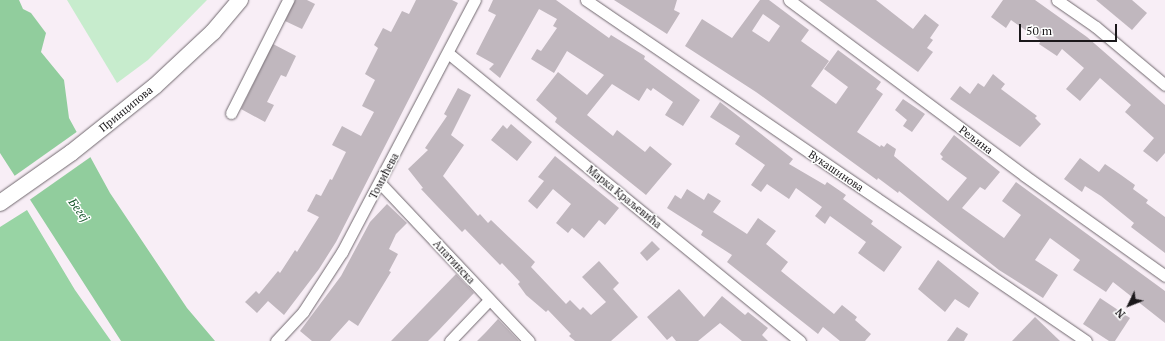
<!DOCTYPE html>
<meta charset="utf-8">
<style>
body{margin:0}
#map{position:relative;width:1165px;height:341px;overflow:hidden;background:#f8eef6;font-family:"PT Serif",serif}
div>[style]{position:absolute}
.green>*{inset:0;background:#c7eccd}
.forest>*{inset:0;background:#98d4a4}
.water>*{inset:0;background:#91cd9d}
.pier>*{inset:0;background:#f8eef6}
.building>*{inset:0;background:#c0b7be}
.roads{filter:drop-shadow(0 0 1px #70686e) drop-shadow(0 0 1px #70686e)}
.street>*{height:11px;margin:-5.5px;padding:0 5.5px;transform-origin:5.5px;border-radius:5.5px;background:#fff}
.secondary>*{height:16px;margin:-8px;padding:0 8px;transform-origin:8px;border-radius:8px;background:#fff}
span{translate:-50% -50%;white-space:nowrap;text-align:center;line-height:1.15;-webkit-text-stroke:3px #fff;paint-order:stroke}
.street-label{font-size:11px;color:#1b181b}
.water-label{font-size:12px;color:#1a5b2e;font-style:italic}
.north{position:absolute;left:1109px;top:285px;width:40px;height:40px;-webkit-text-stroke:3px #fff;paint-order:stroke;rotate:227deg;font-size:11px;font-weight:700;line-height:16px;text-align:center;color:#1b181b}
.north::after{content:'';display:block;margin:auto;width:14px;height:18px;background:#1b181b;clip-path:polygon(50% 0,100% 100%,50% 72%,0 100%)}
.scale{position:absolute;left:1019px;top:24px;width:98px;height:18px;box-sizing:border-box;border:2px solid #1b181b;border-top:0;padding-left:5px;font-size:12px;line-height:14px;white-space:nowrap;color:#1b181b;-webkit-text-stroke:3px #fff;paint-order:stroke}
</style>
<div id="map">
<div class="green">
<i style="clip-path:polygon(67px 0,207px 0,148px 60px,117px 83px)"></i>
</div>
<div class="forest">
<i style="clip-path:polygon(27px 210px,75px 290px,111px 341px,0 341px,0 227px)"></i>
</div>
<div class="water">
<i style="clip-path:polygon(0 0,19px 0,23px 9px,31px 13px,46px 33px,41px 52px,64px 80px,69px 118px,110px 193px,187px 308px,215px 341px,121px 341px,0 153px)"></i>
</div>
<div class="pier">
<i style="clip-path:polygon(78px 131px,92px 156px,28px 201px,13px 177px)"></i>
</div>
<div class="building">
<i style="clip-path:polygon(295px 0,307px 0,315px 4px,302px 29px,285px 21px)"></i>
<i style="clip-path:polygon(416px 0,452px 0,458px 3px,336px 242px,319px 269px,284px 315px,268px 301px,257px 313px,245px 302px,256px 291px,259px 294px,278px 271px,280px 273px,295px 250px,297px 252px,319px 217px,307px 211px,316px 194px,321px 196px,330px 179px,332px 180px,346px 152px,332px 145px,342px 126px,361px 136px,374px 112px,362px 106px,375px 80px,365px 74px,378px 48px,374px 45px,383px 28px,391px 32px,402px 11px,409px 14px)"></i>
<i style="clip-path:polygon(493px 0,556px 0,609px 38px,611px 35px,645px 56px,644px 59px,700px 100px,683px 126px,665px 115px,673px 102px,653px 88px,651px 91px,647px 88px,639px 101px,612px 84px,587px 115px,613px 136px,617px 130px,645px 152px,650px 146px,672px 164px,646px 195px,555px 122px,557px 118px,536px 100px,558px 72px,587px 95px,604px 75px,567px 51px,554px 73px,531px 59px,537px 49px,541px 51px,557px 28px,553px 26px,557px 19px,539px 9px,500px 78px,489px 69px,494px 64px,476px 54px,496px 15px,488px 11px)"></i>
<i style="clip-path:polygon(614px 0,677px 0,674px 10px,680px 13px,667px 34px)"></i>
<i style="clip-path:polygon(evenodd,760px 0,769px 0,809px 30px,801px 41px,829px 61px,811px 86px,836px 104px,848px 87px,824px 69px,838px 50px,881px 82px,876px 89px,883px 94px,857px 132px,880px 147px,881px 145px,884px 147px,887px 143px,896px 149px,894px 156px,948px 201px,967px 178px,941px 159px,943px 157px,940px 154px,954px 135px,1000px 172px,985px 190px,980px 187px,962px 208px,1004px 238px,1021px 215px,1002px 201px,1016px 182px,1165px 291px,1165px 323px,1113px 282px,1106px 292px,1073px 270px,1080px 260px,1050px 238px,1035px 260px,1058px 275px,1043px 298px,999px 270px,899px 191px,898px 193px,878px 178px,877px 180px,756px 92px,685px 46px,702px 19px,732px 38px,760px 0,763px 14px,780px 26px,769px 42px,752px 31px,763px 14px)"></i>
<i style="clip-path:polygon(819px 0,876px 0,913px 29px,925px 14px,939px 25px,930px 38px,933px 40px,927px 48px,933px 52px,918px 72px)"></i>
<i style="clip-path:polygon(1003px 0,1035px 0,1087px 37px,1165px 105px,1165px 153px,1157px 162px,1143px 151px,1154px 138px,1125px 112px,1131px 105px,1100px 78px,1080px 101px,1066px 89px,1084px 68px,1062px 49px,1057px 56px,1039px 44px,1041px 41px,1011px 20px,1006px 28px,991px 17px)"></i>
<i style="clip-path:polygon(1096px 0,1132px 0,1147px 13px,1132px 30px)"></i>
<i style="clip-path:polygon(273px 44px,296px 56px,286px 77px,281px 75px,267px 102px,274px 105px,265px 122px,241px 109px)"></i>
<i style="clip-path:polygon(993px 74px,1005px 84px,1001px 89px,1037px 116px,1035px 118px,1041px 124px,1020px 147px,950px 99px,960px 86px,970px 94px,978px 83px,984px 87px)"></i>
<i style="clip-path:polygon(458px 88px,471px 95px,451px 135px,464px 145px,443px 176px,478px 216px,480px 214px,488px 223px,491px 220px,535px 262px,531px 267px,566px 304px,570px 300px,580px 310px,583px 307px,591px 315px,606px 302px,582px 277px,599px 261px,619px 283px,613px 289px,638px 317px,611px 341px,575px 341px,569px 336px,571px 334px,548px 310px,546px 312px,526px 295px,518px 284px,520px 282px,502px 263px,500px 265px,465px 229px,462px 232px,437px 206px,421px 189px,423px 188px,408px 169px,428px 150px,425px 148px,447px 116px,444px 114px)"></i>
<i style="clip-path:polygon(903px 99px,925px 114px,912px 132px,903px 126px,907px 120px,895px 110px)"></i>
<i style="clip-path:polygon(720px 102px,793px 159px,789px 164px,825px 185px,827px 182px,846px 195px,843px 199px,873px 221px,871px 224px,902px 247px,884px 272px,858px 253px,866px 242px,830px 216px,825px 224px,815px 216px,822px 207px,796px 188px,789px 199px,767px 184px,761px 192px,751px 185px,765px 165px,735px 144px,740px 136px,710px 117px)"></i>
<i style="clip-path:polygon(511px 124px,532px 142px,517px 161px,491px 140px,503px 125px,507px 129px)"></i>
<i style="clip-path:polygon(555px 156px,619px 208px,605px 225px,599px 220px,584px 238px,572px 228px,568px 233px,556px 223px,571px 204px,553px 189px,537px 209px,528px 201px,544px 181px,538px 177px)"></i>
<i style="clip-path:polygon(1080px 158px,1099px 172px,1105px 164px,1121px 175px,1135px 185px,1133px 189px,1148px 200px,1146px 203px,1165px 217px,1165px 253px,1131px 227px,1134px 223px,1101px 196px,1085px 186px,1082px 192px,1064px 179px)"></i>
<i style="clip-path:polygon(687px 189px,704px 200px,708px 193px,721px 201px,713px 212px,747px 234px,758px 218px,776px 231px,766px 244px,788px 262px,781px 271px,834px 314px,842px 305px,857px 317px,855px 320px,871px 334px,865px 341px,840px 341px,823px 327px,818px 334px,727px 262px,732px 255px,701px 235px,703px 231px,667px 208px,675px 195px,681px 199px)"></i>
<i style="clip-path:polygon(387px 204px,407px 223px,396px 234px,389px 249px,398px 254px,389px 271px,391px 272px,358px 326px,349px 320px,330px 341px,312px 341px,300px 331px,341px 276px,370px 222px)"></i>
<i style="clip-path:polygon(652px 241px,660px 249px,647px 261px,640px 253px)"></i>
<i style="clip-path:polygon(938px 260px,979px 293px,969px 308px,955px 299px,945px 312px,918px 289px)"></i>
<i style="clip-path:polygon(456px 274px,474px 293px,437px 332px,428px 341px,391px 341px)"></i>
<i style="clip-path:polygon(679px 289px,704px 317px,722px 296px,745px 315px,748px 312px,768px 328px,762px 335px,768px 341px,742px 341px,720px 323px,698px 341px,676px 341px,672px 336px,667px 340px,647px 317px)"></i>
<i style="clip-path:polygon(1100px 298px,1130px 318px,1115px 341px,1109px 341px,1083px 324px)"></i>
<i style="clip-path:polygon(1035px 317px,1060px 341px,1012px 341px)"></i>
<i style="clip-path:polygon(498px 319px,519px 341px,477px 341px,486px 332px)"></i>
<i style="clip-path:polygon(957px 327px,968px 334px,964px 341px,947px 341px)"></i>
</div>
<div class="roads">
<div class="street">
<i style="left:586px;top:0;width:605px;rotate:34.29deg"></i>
<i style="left:789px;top:0;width:294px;rotate:36.7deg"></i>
<i style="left:1025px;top:176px;width:172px;rotate:35.5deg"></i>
<i style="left:1057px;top:0;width:47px;rotate:34.7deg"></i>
<i style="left:1096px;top:27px;width:90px;rotate:40deg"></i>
<i style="left:448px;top:53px;width:455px;rotate:39.3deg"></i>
<i style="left:231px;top:113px;width:127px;rotate:-63.2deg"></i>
<i style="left:380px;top:183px;width:217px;rotate:46.7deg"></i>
<i style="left:276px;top:341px;width:40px;rotate:-47deg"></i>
<i style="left:303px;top:312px;width:72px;rotate:-57deg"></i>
<i style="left:342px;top:252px;width:285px;rotate:-62.2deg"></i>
<i style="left:450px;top:341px;width:57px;rotate:-46.4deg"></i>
</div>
<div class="secondary">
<i style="left:0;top:203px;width:87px;rotate:-35.2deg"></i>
<i style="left:71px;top:153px;width:107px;rotate:-38.6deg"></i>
<i style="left:155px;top:86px;width:79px;rotate:-43deg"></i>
<i style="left:213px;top:32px;width:42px;rotate:-49.8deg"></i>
</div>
</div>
<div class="street-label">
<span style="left:126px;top:109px;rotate:-39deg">Принципова</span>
<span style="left:976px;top:140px;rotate:37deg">Рељина</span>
<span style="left:836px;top:171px;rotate:34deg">Вукашинова</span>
<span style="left:384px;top:176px;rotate:-62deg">Томићева</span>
<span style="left:624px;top:197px;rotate:39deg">Марка Краљевића</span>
<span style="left:454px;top:262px;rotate:47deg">Апатинска</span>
</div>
<div class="water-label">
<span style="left:79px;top:210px;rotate:54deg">Бегеј</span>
</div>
<div class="north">N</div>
<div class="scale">50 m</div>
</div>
